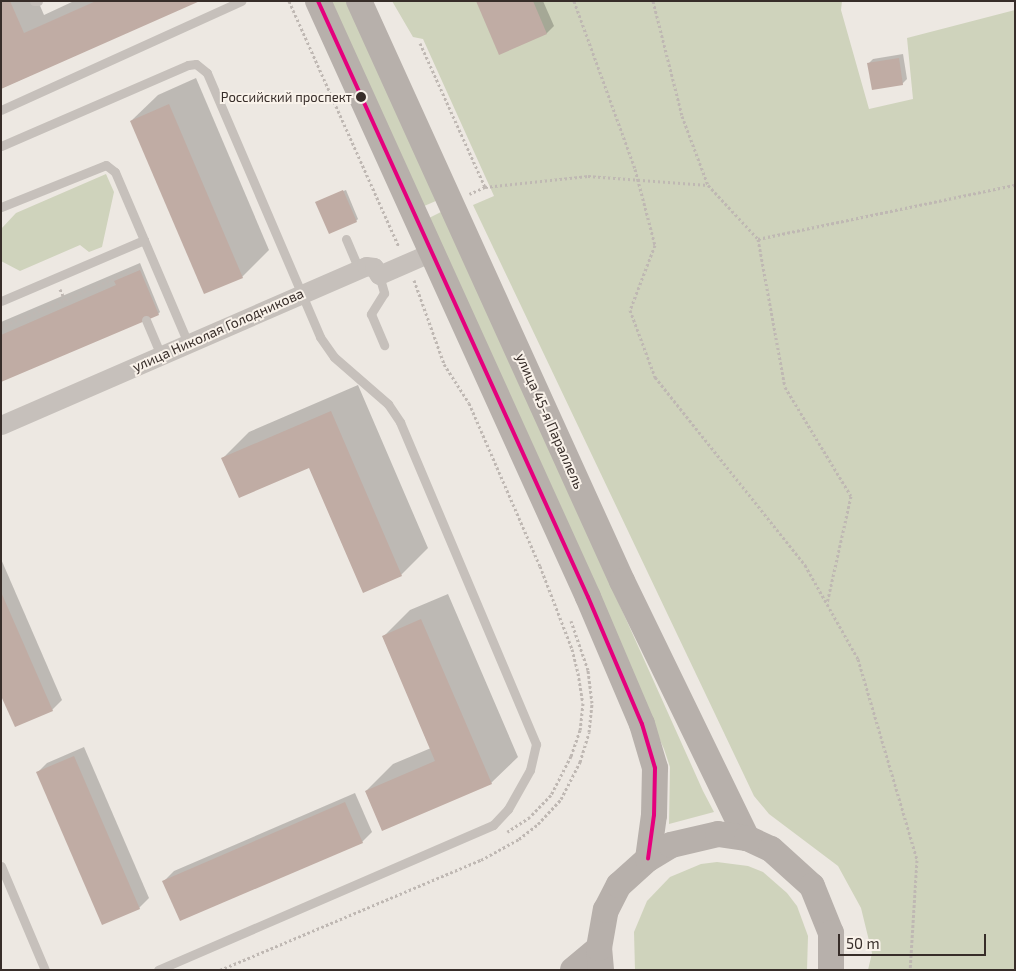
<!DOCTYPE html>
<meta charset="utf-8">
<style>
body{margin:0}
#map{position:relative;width:1016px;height:971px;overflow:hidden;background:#ede8e2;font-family:"Exo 2",sans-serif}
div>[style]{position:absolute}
.green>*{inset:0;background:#cfd3bc}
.shadow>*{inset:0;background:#0003}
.building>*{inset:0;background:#c0aca4}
.path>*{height:3px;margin-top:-1.5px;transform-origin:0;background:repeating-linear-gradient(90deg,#bfb8b3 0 2.5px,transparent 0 5px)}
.lane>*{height:9px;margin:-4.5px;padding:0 4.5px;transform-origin:4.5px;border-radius:4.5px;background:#c6c0bb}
.street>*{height:19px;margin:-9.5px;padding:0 9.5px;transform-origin:9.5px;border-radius:9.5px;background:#c6c0bb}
.secondary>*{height:26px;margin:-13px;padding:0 13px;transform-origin:13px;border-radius:13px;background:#b7b0ab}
.bus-1>*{height:4px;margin:-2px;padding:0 2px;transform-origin:2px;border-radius:2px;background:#e5007d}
.dots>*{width:14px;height:14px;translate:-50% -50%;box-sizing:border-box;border:2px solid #f9f2ea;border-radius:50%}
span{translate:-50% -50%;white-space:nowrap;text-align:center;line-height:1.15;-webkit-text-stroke:4px #f9f2ea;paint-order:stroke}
.bus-label{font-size:13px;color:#372d29}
.right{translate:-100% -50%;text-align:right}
.street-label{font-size:14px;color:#372d29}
.frame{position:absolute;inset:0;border:2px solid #372d29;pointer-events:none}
.scale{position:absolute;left:838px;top:934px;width:148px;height:22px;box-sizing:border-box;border:2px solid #372d29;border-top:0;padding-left:6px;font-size:15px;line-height:18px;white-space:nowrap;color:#372d29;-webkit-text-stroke:4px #f9f2ea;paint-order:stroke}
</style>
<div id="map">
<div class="green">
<i style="clip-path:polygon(331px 1px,350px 1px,438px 200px,422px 207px)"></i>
<i style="clip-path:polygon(392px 1px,842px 1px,841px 10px,869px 109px,913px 99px,907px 38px,1015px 10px,1015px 970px,868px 970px,872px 953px,861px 908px,838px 866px,769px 814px,754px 796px,473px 205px,494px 196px,423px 39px,413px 37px)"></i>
<i style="clip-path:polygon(106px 174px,114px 192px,102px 247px,89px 252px,80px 245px,20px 271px,1px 261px,1px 229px,16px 213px)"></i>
<i style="clip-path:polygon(443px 211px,703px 791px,714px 812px,669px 824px,670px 767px,664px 749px,427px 219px)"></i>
<i style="clip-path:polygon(717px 862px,748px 866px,763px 872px,787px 893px,797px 906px,808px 936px,807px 970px,635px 970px,634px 932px,647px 901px,670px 877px,701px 864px)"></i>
</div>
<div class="shadow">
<i style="clip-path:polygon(1px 1px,38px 1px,44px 15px,74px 1px,197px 1px,2px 88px)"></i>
<i style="clip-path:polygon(478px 1px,543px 1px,554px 26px,547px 33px,500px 53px)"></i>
<i style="clip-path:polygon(903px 54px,907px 79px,902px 84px,869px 63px,873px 59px)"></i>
<i style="clip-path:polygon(196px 78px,269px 250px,242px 277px,131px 121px,158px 95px)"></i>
<i style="clip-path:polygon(346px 190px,358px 219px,356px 221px,317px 202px)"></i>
<i style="clip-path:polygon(140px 263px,160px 312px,158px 314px,1px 381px,1px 322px)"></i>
<i style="clip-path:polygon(358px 385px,428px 548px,401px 575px,310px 467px,223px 458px,249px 432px)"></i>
<i style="clip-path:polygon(1px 559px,62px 700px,52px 710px,1px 693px)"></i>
<i style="clip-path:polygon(448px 594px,518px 757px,491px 783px,366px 791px,393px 764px,431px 748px,383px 637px,410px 610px)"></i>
<i style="clip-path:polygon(84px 747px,149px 898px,139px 908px,37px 773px,47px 763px)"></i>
<i style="clip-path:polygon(355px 793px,372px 832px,362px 842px,164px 881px,174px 871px)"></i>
</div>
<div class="building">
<i style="clip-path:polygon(1px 1px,10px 1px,24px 33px,96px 1px,200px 1px,1px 89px)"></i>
<i style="clip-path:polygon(476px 1px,533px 1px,547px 34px,499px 55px)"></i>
<i style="clip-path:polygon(899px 58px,903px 85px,872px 90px,867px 63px)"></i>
<i style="clip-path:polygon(169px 104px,243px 278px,204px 294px,130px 121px)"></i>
<i style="clip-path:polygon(343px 190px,357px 222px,329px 234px,315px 202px)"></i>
<i style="clip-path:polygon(140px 270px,159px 315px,1px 382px,1px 335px,116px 285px,114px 281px)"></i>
<i style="clip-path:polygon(331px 411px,402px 576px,363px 593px,309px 468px,239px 498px,221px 458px)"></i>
<i style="clip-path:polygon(1px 592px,53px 711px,15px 727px,1px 696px)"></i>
<i style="clip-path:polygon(421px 619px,492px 784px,382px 831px,365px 791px,435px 761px,382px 636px)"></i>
<i style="clip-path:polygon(74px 756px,140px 909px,102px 925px,36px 772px)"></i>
<i style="clip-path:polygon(345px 802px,363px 843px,180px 921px,162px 881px)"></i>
</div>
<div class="path">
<i style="left:289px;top:1px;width:269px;rotate:65.9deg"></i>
<i style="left:574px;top:1px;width:179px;rotate:70deg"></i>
<i style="left:635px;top:169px;width:79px;rotate:75.3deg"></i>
<i style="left:655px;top:245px;width:70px;rotate:111deg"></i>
<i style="left:630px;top:310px;width:72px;rotate:69.5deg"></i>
<i style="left:655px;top:377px;width:241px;rotate:51.4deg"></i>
<i style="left:805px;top:565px;width:108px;rotate:60.6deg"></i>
<i style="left:858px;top:659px;width:209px;rotate:73.6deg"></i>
<i style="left:917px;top:860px;width:110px;rotate:93.6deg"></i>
<i style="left:653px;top:1px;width:119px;rotate:75.8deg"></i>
<i style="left:682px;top:116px;width:74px;rotate:69.4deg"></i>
<i style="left:420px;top:43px;width:158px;rotate:65.7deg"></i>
<i style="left:485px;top:187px;width:17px;rotate:156deg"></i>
<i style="left:485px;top:187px;width:104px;rotate:-6.1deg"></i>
<i style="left:588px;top:176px;width:120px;rotate:4.3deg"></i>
<i style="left:708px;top:185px;width:74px;rotate:47.2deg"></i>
<i style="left:758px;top:239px;width:150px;rotate:79.7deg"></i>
<i style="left:785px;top:387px;width:127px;rotate:58.8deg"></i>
<i style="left:851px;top:496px;width:110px;rotate:102.6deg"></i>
<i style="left:758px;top:239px;width:263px;rotate:-11.9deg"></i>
<i style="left:414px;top:280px;width:89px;rotate:70.3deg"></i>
<i style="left:444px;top:364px;width:46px;rotate:57.3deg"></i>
<i style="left:469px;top:403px;width:178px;rotate:66.5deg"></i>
<i style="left:540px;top:566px;width:89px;rotate:68.9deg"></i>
<i style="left:572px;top:649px;width:25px;rotate:76deg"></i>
<i style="left:578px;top:673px;width:30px;rotate:81deg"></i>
<i style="left:583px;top:703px;width:27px;rotate:96deg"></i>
<i style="left:580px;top:730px;width:28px;rotate:109deg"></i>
<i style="left:571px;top:756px;width:44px;rotate:117.1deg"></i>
<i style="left:551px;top:795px;width:30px;rotate:134deg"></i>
<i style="left:530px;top:817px;width:27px;rotate:147deg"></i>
<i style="left:60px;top:289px;width:12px;rotate:66deg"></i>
<i style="left:1px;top:327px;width:152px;rotate:-23.2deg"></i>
<i style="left:220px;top:970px;width:283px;rotate:-22.9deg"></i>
<i style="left:481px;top:860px;width:43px;rotate:-28.9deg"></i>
<i style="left:519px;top:839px;width:24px;rotate:-38deg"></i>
<i style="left:538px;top:824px;width:34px;rotate:-47deg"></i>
<i style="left:561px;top:799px;width:42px;rotate:-62.8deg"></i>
<i style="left:580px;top:762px;width:31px;rotate:-73deg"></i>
<i style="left:589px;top:732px;width:29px;rotate:-84deg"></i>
<i style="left:592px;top:703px;width:33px;rotate:-97deg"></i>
<i style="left:588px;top:670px;width:52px;rotate:-109.1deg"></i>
</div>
<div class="lane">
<i style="left:34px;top:1px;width:4px"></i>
<i style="left:1px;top:110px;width:264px;rotate:-24.4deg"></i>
<i style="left:1px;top:146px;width:204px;rotate:-23.4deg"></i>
<i style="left:188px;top:65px;width:8px;rotate:-7deg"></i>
<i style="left:196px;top:64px;width:14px;rotate:39deg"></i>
<i style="left:207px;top:73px;width:287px;rotate:66.8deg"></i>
<i style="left:320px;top:337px;width:24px;rotate:55deg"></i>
<i style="left:334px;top:357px;width:72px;rotate:41deg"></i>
<i style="left:388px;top:404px;width:22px;rotate:56deg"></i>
<i style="left:400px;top:422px;width:350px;rotate:67.1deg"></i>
<i style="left:536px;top:744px;width:27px;rotate:103deg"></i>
<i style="left:530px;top:770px;width:45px;rotate:119.4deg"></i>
<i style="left:508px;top:809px;width:22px;rotate:133deg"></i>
<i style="left:493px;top:825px;width:365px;rotate:156.6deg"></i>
<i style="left:1px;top:207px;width:113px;rotate:-21.8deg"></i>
<i style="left:106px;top:165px;width:11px;rotate:38deg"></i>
<i style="left:115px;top:172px;width:74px;rotate:66.9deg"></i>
<i style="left:144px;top:240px;width:155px;rotate:156.9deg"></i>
<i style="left:346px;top:239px;width:33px;rotate:67deg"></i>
<i style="left:144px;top:240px;width:112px;rotate:66.9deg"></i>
<i style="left:379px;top:275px;width:19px;rotate:74deg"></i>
<i style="left:384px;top:293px;width:25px;rotate:122deg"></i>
<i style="left:371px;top:314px;width:34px;rotate:67deg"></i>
<i style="left:146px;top:320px;width:38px;rotate:67deg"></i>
<i style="left:1px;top:866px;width:113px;rotate:67.1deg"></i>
</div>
<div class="street">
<i style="left:1px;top:425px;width:398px;rotate:-23.5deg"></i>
<i style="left:366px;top:266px;width:8px;rotate:7deg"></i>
<i style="left:374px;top:267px;width:9px;rotate:58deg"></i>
<i style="left:379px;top:275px;width:58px;rotate:-23.5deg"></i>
</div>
<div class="secondary">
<i style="left:318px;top:1px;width:654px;rotate:65.63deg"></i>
<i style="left:588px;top:597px;width:138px;rotate:67deg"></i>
<i style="left:642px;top:724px;width:46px;rotate:73.5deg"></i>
<i style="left:655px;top:768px;width:47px;rotate:91.2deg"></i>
<i style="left:654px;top:815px;width:44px;rotate:97.8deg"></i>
<i style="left:359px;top:1px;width:637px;rotate:65.61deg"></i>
<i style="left:622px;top:581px;width:286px;rotate:64.1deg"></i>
<i style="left:573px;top:970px;width:34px;rotate:-40deg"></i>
<i style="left:601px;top:970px;width:22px;rotate:-95deg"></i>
<i style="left:599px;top:948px;width:39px;rotate:-80deg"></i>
<i style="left:606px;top:910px;width:28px;rotate:-63deg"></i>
<i style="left:619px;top:885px;width:39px;rotate:-42deg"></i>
<i style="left:648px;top:859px;width:27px;rotate:-31deg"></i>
<i style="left:671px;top:845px;width:48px;rotate:-13.2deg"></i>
<i style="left:718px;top:834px;width:29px;rotate:8deg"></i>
<i style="left:747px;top:838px;width:26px;rotate:25deg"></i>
<i style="left:771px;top:849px;width:55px;rotate:42.1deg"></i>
<i style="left:812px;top:886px;width:51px;rotate:68deg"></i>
<i style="left:831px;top:933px;width:37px;rotate:90deg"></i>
</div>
<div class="bus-1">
<i style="left:318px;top:1px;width:654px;rotate:65.63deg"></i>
<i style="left:588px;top:597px;width:138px;rotate:67deg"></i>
<i style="left:642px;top:724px;width:46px;rotate:73.5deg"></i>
<i style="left:655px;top:768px;width:47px;rotate:91.2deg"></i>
<i style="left:654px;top:815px;width:44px;rotate:97.8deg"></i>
</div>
<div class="dots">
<i style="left:361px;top:97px;background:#372d29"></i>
</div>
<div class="bus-label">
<span class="right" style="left:352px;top:97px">Российский проспект</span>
</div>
<div class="street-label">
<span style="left:218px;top:330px;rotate:-24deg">улица Николая Голодникова</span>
<span style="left:550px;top:421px;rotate:66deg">улица 45-я Параллель</span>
</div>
<div class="frame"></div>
<div class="scale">50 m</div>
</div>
